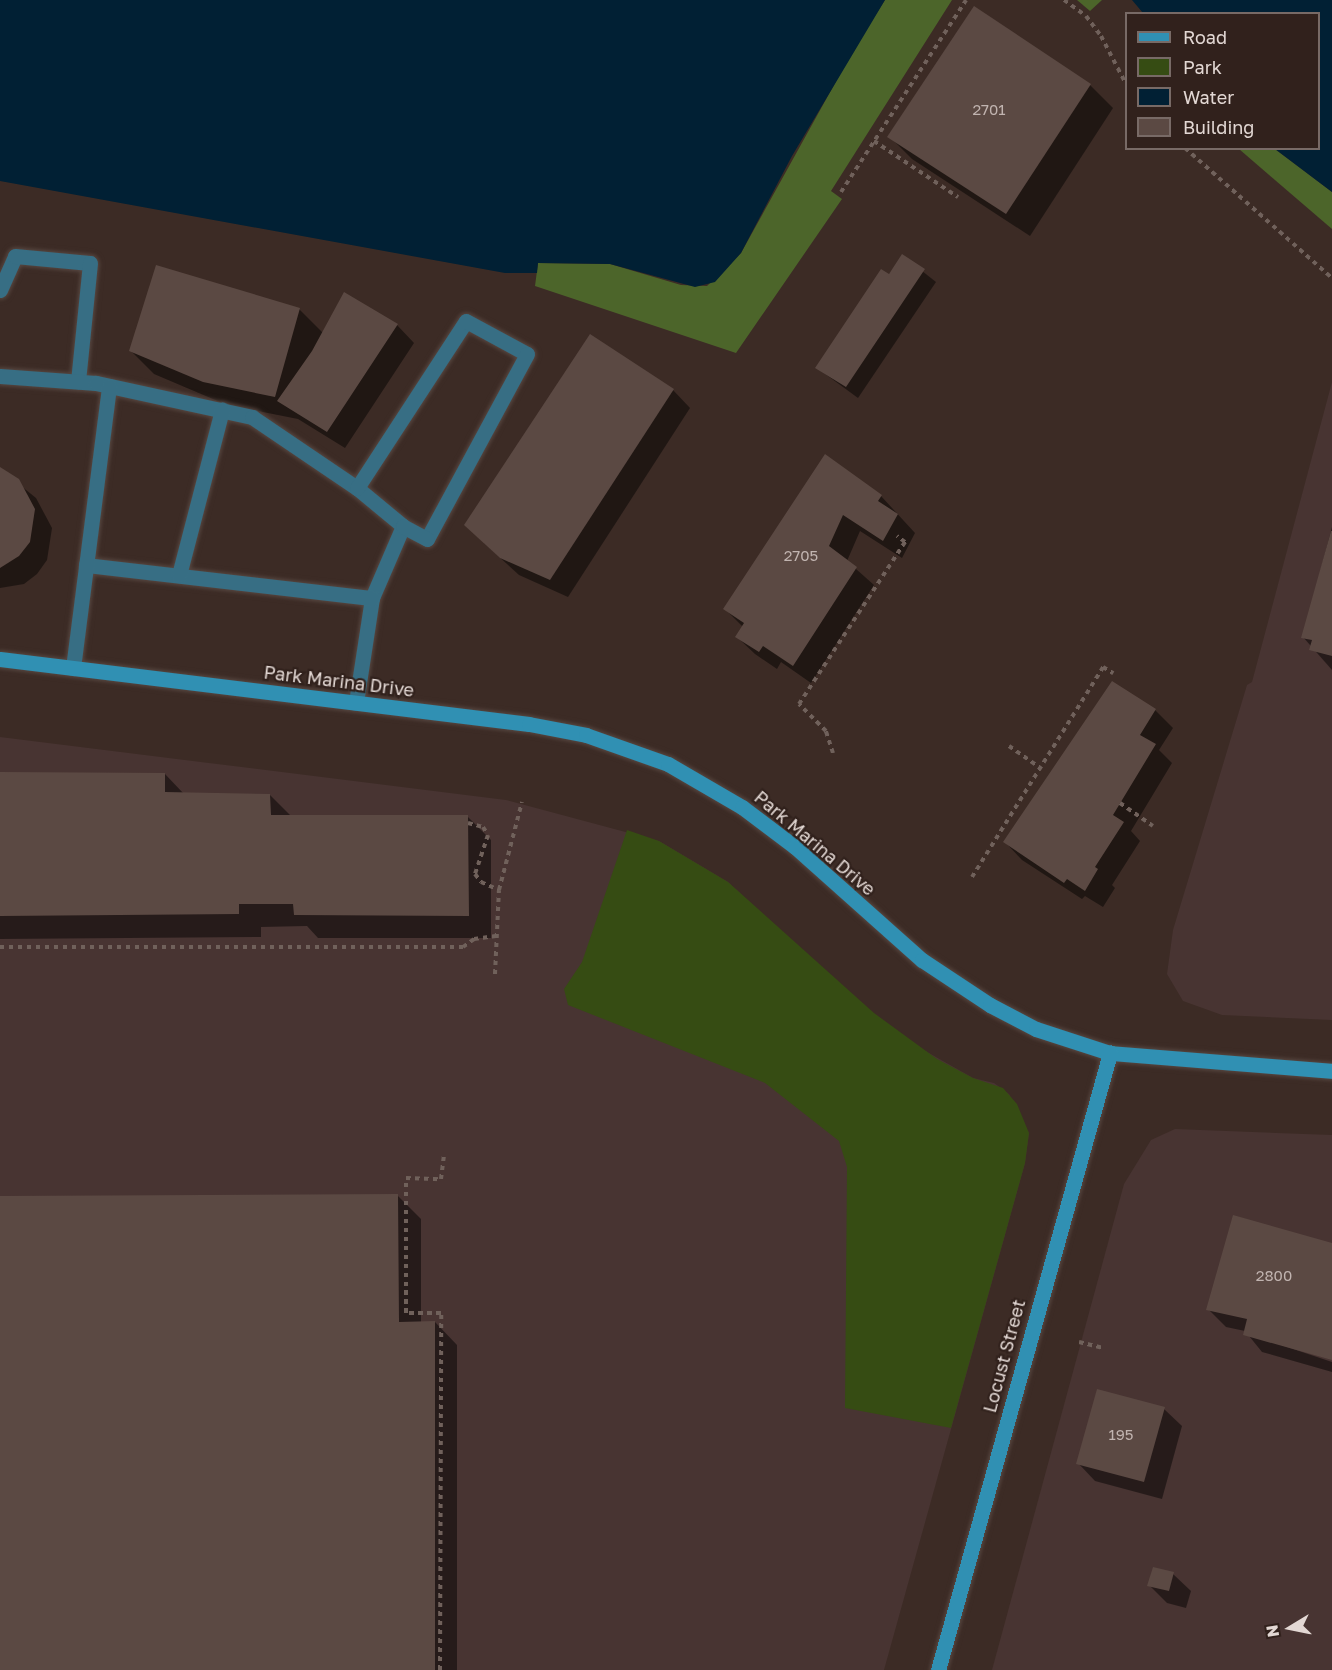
<!DOCTYPE html>
<style>
body{margin:0}
#map{position:relative;width:1332px;height:1670px;overflow:hidden;background:#3c2b25;font-family:"Golos Text",sans-serif}
div>[style]{position:absolute}
.commercial>*{inset:0;background:#483432}
.green>*{inset:0;background:#364c13}
.forest>*{inset:0;background:#4c652a}
.water>*{inset:0;background:#012034}
.shadow>*{inset:0;background:#0007}
.building>*{inset:0;background:#5b4943}
.path>*{height:4px;margin-top:-2px;transform-origin:0;background:repeating-linear-gradient(90deg,#70615b 0 4.5px,transparent 0 9px)}
.roads{filter:drop-shadow(0 0 2px #574741) drop-shadow(0 0 2px #574741)}
.lane>*{height:15px;margin:-7.5px;padding:0 7.5px;transform-origin:7.5px;border-radius:7.5px;background:#376e84}
.secondary>*{height:15px;margin:-7.5px;padding:0 7.5px;transform-origin:7.5px;border-radius:7.5px;background:#3090b3}
span{translate:-50% -50%;white-space:nowrap;text-align:center;line-height:1.15;-webkit-text-stroke:4.5px #31211c;paint-order:stroke}
.number-label{font-size:15px;color:#c1b4b0}
.number-label span{-webkit-text-stroke-width:0}
.street-label{font-size:18px;color:#e3d8d4}
.legend{position:absolute;left:1125px;top:12px;width:195px;height:138px;box-sizing:border-box;background:#31211c;border:2px solid #786a66;margin:0;padding:8px 10px;list-style:none;font-size:18px;color:#e3d8d4}
.legend li{display:flex;align-items:center;gap:12px;height:30px}
.legend b{width:30px;border:2px solid #786a66}
.north{position:absolute;left:1260px;top:1598px;width:60px;height:60px;-webkit-text-stroke:4px #31211c;paint-order:stroke;rotate:260deg;font-size:16px;font-weight:700;line-height:24px;text-align:center;color:#e3d8d4}
.north::after{content:'';display:block;margin:auto;width:21px;height:27px;background:#e3d8d4;clip-path:polygon(50% 0,100% 100%,50% 72%,0 100%)}
</style>
<div id="map">
<div class="commercial">
<i style="clip-path:polygon(1332px 382px,1332px 1020px,1222px 1015px,1183px 1001px,1167px 974px,1173px 930px,1247px 685px,1252px 682px)"></i>
<i style="clip-path:polygon(0 737px,506px 800px,659px 841px,728px 882px,858px 1001px,913px 1044px,973px 1078px,994px 1083px,1009px 1094px,1029px 1133px,1025px 1163px,884px 1670px,0 1670px)"></i>
<i style="clip-path:polygon(1175px 1129px,1332px 1135px,1332px 1670px,992px 1670px,1124px 1184px,1151px 1140px)"></i>
</div>
<div class="green">
<i style="clip-path:polygon(627px 830px,659px 841px,728px 882px,874px 1013px,937px 1059px,973px 1078px,1003px 1088px,1017px 1104px,1029px 1133px,1025px 1163px,951px 1428px,845px 1408px,847px 1167px,839px 1141px,765px 1083px,568px 1005px,564px 989px,582px 962px)"></i>
</div>
<div class="forest">
<i style="clip-path:polygon(885px 0,952px 0,831px 191px,842px 199px,736px 353px,535px 286px,538px 263px,610px 264px,681px 285px,707px 286px,741px 253px,855px 47px)"></i>
<i style="clip-path:polygon(1077px 0,1102px 0,1090px 11px)"></i>
<i style="clip-path:polygon(1239px 149px,1275px 149px,1332px 192px,1332px 229px)"></i>
</div>
<div class="water">
<i style="clip-path:polygon(0 0,885px 0,792px 156px,741px 253px,715px 282px,695px 287px,610px 264px,538px 263px,537px 273px,505px 273px,0 181px)"></i>
<i style="clip-path:polygon(1132px 0,1332px 0,1332px 192px,1275px 149px,1318px 148px,1318px 14px,1143px 13px)"></i>
</div>
<div class="shadow">
<i style="clip-path:polygon(1090px 85px,1113px 108px,1030px 236px,912px 159px,889px 136px)"></i>
<i style="clip-path:polygon(903px 256px,936px 282px,858px 398px,817px 368px)"></i>
<i style="clip-path:polygon(299px 309px,323px 333px,397px 325px,414px 343px,345px 448px,298px 419px,227px 405px,154px 374px,131px 351px)"></i>
<i style="clip-path:polygon(673px 390px,690px 408px,568px 597px,519px 575px,484px 543px)"></i>
<i style="clip-path:polygon(826px 456px,881px 496px,915px 533px,902px 558px,860px 531px,847px 561px,874px 585px,811px 683px,781px 662px,777px 669px,755px 654px,737px 637px,743px 627px,725px 609px)"></i>
<i style="clip-path:polygon(0 469px,36px 498px,52px 528px,47px 560px,37px 574px,24px 584px,0 588px)"></i>
<i style="clip-path:polygon(1332px 527px,1332px 670px,1303px 637px)"></i>
<i style="clip-path:polygon(1155px 710px,1173px 728px,1159px 750px,1172px 763px,1131px 831px,1140px 841px,1112px 885px,1115px 888px,1103px 907px,1085px 896px,1082px 899px,1022px 860px,1005px 842px)"></i>
<i style="clip-path:polygon(0 774px,165px 774px,184px 794px,270px 795px,291px 816px,468px 817px,491px 840px,491px 938px,318px 938px,307px 926px,261px 927px,261px 937px,0 939px)"></i>
<i style="clip-path:polygon(398px 1196px,421px 1219px,421px 1322px,435px 1322px,457px 1345px,457px 1670px,0 1670px,0 1198px)"></i>
<i style="clip-path:polygon(1332px 1245px,1332px 1358px,1263px 1339px,1332px 1362px,1332px 1372px,1262px 1352px,1245px 1331px,1226px 1327px,1208px 1309px)"></i>
<i style="clip-path:polygon(1164px 1409px,1182px 1426px,1162px 1499px,1095px 1481px,1078px 1463px)"></i>
<i style="clip-path:polygon(1173px 1574px,1191px 1591px,1186px 1608px,1167px 1603px,1149px 1585px)"></i>
</div>
<div class="building">
<i style="clip-path:polygon(974px 6px,1091px 84px,1006px 214px,887px 137px)"></i>
<i style="clip-path:polygon(902px 254px,925px 269px,846px 387px,815px 368px,881px 269px,889px 274px)"></i>
<i style="clip-path:polygon(156px 265px,300px 308px,275px 397px,203px 382px,129px 351px)"></i>
<i style="clip-path:polygon(344px 292px,398px 324px,327px 432px,277px 401px,312px 351px)"></i>
<i style="clip-path:polygon(590px 334px,674px 389px,550px 580px,500px 558px,464px 525px)"></i>
<i style="clip-path:polygon(825px 454px,882px 495px,878px 501px,898px 514px,883px 541px,843px 515px,829px 546px,857px 567px,793px 666px,763px 646px,759px 652px,735px 637px,744px 623px,723px 609px)"></i>
<i style="clip-path:polygon(0 467px,19px 479px,35px 509px,30px 542px,19px 556px,0 568px)"></i>
<i style="clip-path:polygon(1331px 531px,1332px 531px,1332px 656px,1309px 650px,1312px 640px,1301px 638px)"></i>
<i style="clip-path:polygon(1112px 681px,1156px 709px,1140px 735px,1156px 744px,1113px 815px,1124px 822px,1095px 867px,1098px 869px,1085px 891px,1067px 879px,1064px 883px,1003px 842px)"></i>
<i style="clip-path:polygon(0 772px,165px 773px,165px 792px,270px 794px,271px 815px,468px 815px,469px 916px,294px 915px,293px 904px,239px 904px,239px 914px,0 916px)"></i>
<i style="clip-path:polygon(398px 1194px,399px 1322px,435px 1321px,435px 1670px,0 1670px,0 1196px)"></i>
<i style="clip-path:polygon(1233px 1215px,1332px 1243px,1332px 1360px,1243px 1335px,1247px 1319px,1206px 1310px)"></i>
<i style="clip-path:polygon(1097px 1389px,1165px 1407px,1144px 1482px,1076px 1464px)"></i>
<i style="clip-path:polygon(1153px 1567px,1174px 1572px,1169px 1591px,1147px 1586px)"></i>
</div>
<div class="path">
<i style="left:1064px;top:0;width:27px;rotate:36deg"></i>
<i style="left:1086px;top:16px;width:25px;rotate:53deg"></i>
<i style="left:1101px;top:36px;width:54px;rotate:62.5deg"></i>
<i style="left:874px;top:141px;width:101px;rotate:33.7deg"></i>
<i style="left:1185px;top:148px;width:196px;rotate:41.5deg"></i>
<i style="left:841px;top:192px;width:229px;rotate:-56.9deg"></i>
<i style="left:1009px;top:746px;width:39px;rotate:35deg"></i>
<i style="left:833px;top:753px;width:23px;rotate:-108deg"></i>
<i style="left:826px;top:731px;width:38px;rotate:-135deg"></i>
<i style="left:799px;top:704px;width:194px;rotate:-56.8deg"></i>
<i style="left:905px;top:542px;width:10px;rotate:-143deg"></i>
<i style="left:1120px;top:803px;width:40px;rotate:34.9deg"></i>
<i style="left:468px;top:823px;width:16px;rotate:15deg"></i>
<i style="left:483px;top:827px;width:9px;rotate:58deg"></i>
<i style="left:488px;top:835px;width:41px;rotate:108.4deg"></i>
<i style="left:475px;top:874px;width:10px;rotate:53deg"></i>
<i style="left:481px;top:882px;width:20px;rotate:24deg"></i>
<i style="left:972px;top:877px;width:248px;rotate:-58deg"></i>
<i style="left:1103px;top:667px;width:12px;rotate:31deg"></i>
<i style="left:0;top:947px;width:463px"></i>
<i style="left:463px;top:947px;width:14px;rotate:-36deg"></i>
<i style="left:474px;top:939px;width:22px;rotate:-8deg"></i>
<i style="left:495px;top:974px;width:84px;rotate:-87.3deg"></i>
<i style="left:499px;top:890px;width:91px;rotate:-75.4deg"></i>
<i style="left:1079px;top:1342px;width:25px;rotate:14deg"></i>
<i style="left:440px;top:1670px;width:357px;rotate:-89.8deg"></i>
<i style="left:441px;top:1313px;width:35px;rotate:180deg"></i>
<i style="left:406px;top:1313px;width:135px;rotate:-90deg"></i>
<i style="left:406px;top:1178px;width:35px;rotate:2deg"></i>
<i style="left:441px;top:1179px;width:24px;rotate:-83deg"></i>
</div>
<div class="roads">
<div class="lane">
<i style="left:0;top:290px;width:37px;rotate:-66deg"></i>
<i style="left:15px;top:256px;width:75px;rotate:5.3deg"></i>
<i style="left:90px;top:263px;width:119px;rotate:95.8deg"></i>
<i style="left:0;top:376px;width:96px;rotate:4.2deg"></i>
<i style="left:96px;top:383px;width:160px;rotate:12.3deg"></i>
<i style="left:252px;top:417px;width:127px;rotate:34.1deg"></i>
<i style="left:357px;top:488px;width:60px;rotate:39.6deg"></i>
<i style="left:403px;top:526px;width:78px;rotate:113.3deg"></i>
<i style="left:372px;top:598px;width:106px;rotate:98.7deg"></i>
<i style="left:357px;top:488px;width:199px;rotate:-56.9deg"></i>
<i style="left:466px;top:321px;width:69px;rotate:28.4deg"></i>
<i style="left:527px;top:354px;width:210px;rotate:118.4deg"></i>
<i style="left:427px;top:539px;width:27px;rotate:-152deg"></i>
<i style="left:86px;top:565px;width:288px;rotate:6.6deg"></i>
<i style="left:179px;top:575px;width:171px;rotate:-75.4deg"></i>
<i style="left:73px;top:668px;width:284px;rotate:-82.7deg"></i>
</div>
<div class="secondary">
<i style="left:0;top:659px;width:533px;rotate:7.01deg"></i>
<i style="left:529px;top:724px;width:58px;rotate:10.9deg"></i>
<i style="left:586px;top:735px;width:87px;rotate:19.5deg"></i>
<i style="left:668px;top:764px;width:86px;rotate:30.2deg"></i>
<i style="left:742px;top:807px;width:66px;rotate:37deg"></i>
<i style="left:795px;top:847px;width:170px;rotate:41.7deg"></i>
<i style="left:922px;top:960px;width:82px;rotate:33.5deg"></i>
<i style="left:990px;top:1005px;width:52px;rotate:27.6deg"></i>
<i style="left:1036px;top:1029px;width:78px;rotate:18deg"></i>
<i style="left:1110px;top:1053px;width:223px;rotate:4.6deg"></i>
<i style="left:938px;top:1670px;width:641px;rotate:-74.42deg"></i>
</div>
</div>
<div class="number-label">
<span style="left:989px;top:110px">2701</span>
<span style="left:801px;top:556px">2705</span>
<span style="left:1274px;top:1276px">2800</span>
<span style="left:1121px;top:1435px">195</span>
</div>
<div class="street-label">
<span style="left:339px;top:681px;rotate:7deg">Park Marina Drive</span>
<span style="left:815px;top:843px;rotate:40deg">Park Marina Drive</span>
<span style="left:1004px;top:1356px;rotate:-75deg">Locust Street</span>
</div>
<ul class="legend">
<li><b style="height:8px;background:#3090b3"></b>Road</li>
<li><b style="height:16px;background:#364c13"></b>Park</li>
<li><b style="height:16px;background:#012034"></b>Water</li>
<li><b style="height:16px;background:#5b4943"></b>Building</li>
</ul>
<div class="north">N</div>
</div>
